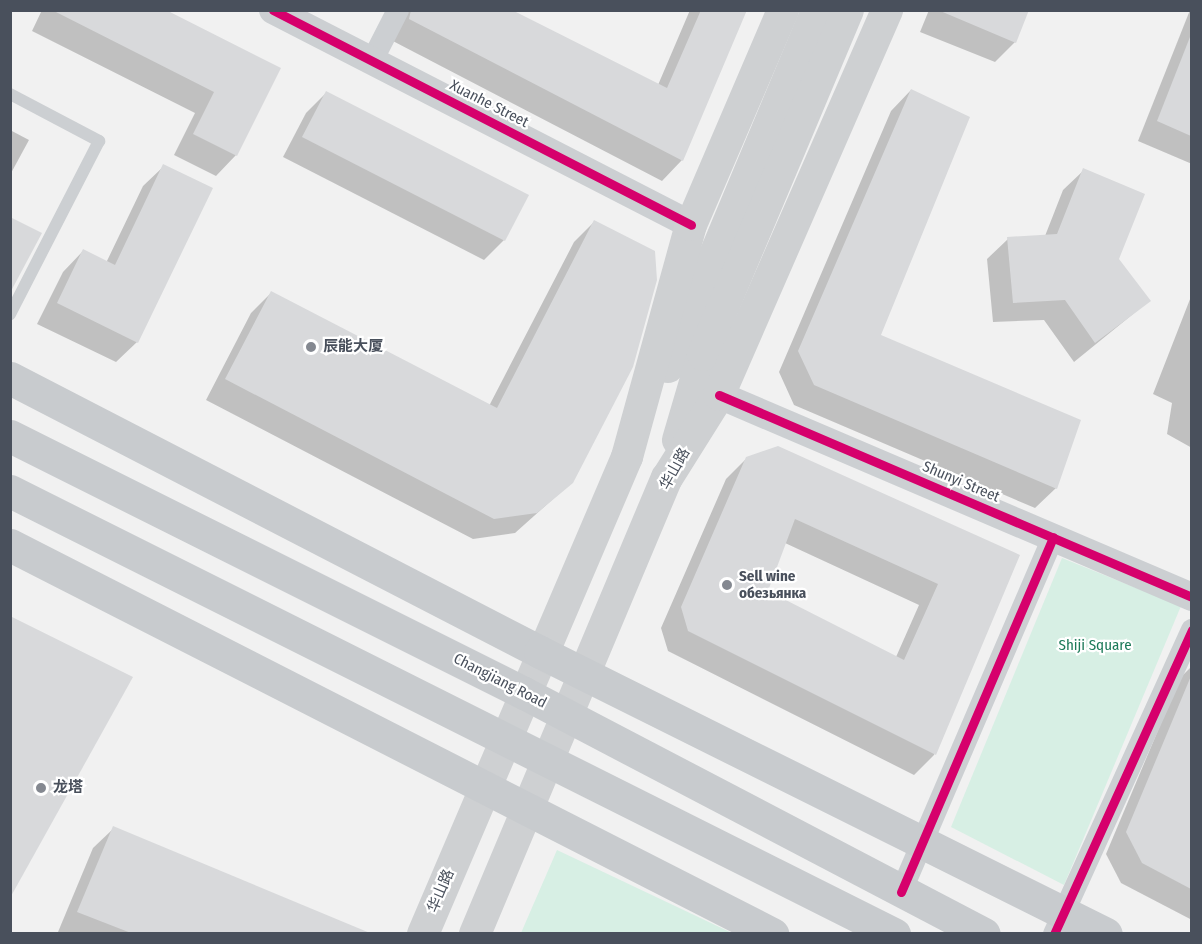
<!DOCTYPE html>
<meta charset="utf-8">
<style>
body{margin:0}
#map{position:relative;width:1202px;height:944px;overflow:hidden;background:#f1f1f1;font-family:"Fira Sans Condensed","Noto Sans SC",sans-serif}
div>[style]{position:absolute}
.green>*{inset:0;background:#d7efe4}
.shadow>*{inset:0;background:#0003}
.building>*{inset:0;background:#d8d9db}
.service>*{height:12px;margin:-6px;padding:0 6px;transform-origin:6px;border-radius:6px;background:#cccfd2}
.minor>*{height:22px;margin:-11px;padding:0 11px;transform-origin:11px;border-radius:11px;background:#cccfd2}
.tertiary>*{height:28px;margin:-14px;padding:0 14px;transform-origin:14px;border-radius:14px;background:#cccfd2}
.secondary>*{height:32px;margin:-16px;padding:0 16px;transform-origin:16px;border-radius:16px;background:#ced0d2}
.primary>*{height:33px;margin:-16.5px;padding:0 16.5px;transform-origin:16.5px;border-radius:16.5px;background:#c8cbce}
.cycleway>*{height:9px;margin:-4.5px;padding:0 4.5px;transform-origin:4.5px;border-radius:4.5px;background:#d6006c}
.dots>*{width:16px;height:16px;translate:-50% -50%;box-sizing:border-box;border:3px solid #fff;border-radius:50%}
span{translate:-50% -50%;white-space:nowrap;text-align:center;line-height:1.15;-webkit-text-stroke:4.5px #fff;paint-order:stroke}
.street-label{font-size:15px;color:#49505c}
.poi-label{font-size:15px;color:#49505c;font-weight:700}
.left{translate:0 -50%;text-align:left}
.park-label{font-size:15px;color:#1d7a59}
.frame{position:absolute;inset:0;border:12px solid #49505c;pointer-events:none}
</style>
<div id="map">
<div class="green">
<i style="clip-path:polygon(1062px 558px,1181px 606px,1064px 885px,951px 827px)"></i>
<i style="clip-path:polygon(557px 850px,732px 933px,521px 933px)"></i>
</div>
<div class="shadow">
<i style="clip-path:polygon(42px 10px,162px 10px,279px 69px,236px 155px,216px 176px,174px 155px,195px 113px,32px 31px)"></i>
<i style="clip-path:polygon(394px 10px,509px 10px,658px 85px,690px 10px,746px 10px,682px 160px,662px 181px,389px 39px)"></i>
<i style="clip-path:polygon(929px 10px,1028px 10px,1015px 42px,995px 62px,920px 32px)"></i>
<i style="clip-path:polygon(1190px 10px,1192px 10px,1192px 164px,1138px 141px)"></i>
<i style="clip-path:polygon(911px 90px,879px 336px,1056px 488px,1035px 508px,794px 405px,779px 372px,891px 111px)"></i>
<i style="clip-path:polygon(326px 93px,504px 240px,484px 260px,283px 157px,306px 113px)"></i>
<i style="clip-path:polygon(10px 130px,29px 140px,10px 175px)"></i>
<i style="clip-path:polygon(164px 166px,137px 342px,116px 362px,37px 324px,63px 272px,83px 251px,106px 263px,143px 186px)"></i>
<i style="clip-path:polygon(1084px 170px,1117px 260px,1149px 301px,1074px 362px,1044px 320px,993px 322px,987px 259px,1008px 239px,1045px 236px,1063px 190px)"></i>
<i style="clip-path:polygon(595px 221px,572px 482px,515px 533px,473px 539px,206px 400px,251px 313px,271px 293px,489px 406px,574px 242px)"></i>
<i style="clip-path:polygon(1192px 294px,1192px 448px,1167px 434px,1172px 403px,1153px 394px)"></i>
<i style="clip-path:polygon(evenodd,746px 459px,1018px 556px,934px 755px,914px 775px,668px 651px,661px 628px,726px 479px,746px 459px,785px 543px,919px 605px,896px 657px,766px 592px,785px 543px)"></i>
<i style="clip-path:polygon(1192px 666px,1192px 920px,1121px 883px,1106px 854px,1180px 678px)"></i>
<i style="clip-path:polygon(114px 828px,330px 918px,341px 934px,58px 932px,93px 848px)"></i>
</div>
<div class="building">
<i style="clip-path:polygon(52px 10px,166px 10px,281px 68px,237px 156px,193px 134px,214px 92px)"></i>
<i style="clip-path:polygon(411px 10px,512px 10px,667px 88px,701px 10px,747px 10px,683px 161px,409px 19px)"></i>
<i style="clip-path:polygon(938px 10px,1029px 10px,1016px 43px)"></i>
<i style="clip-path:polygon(1190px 37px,1191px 37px,1191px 136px,1157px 121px)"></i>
<i style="clip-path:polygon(911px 89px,970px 117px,881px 335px,1081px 420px,1057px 489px,814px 385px,798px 351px)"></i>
<i style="clip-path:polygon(326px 91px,529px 195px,505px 241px,302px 137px)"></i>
<i style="clip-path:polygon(163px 164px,213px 188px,138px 343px,57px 303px,83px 249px,115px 265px)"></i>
<i style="clip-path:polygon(1083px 168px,1145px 194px,1119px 259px,1151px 301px,1095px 343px,1065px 300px,1013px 303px,1007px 237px,1057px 234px)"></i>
<i style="clip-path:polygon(10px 217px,42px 233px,10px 293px)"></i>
<i style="clip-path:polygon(594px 220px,655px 251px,657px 280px,633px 367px,573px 483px,537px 513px,494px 519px,225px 379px,271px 291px,497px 408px)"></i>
<i style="clip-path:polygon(evenodd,778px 446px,1020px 555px,936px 755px,688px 631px,681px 607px,746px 457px,778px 446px,795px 519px,938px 584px,904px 660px,768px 591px,795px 519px)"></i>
<i style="clip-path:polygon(10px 616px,133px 677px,10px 898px)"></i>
<i style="clip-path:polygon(1191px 676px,1191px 889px,1142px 863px,1126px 832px)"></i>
<i style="clip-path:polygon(113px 826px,370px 933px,131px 933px,77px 912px)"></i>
</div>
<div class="service">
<i style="left:10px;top:94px;width:101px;rotate:27.8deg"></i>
<i style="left:99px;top:141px;width:195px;rotate:117.2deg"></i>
</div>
<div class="minor">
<i style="left:372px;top:61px;width:57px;rotate:-63deg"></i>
<i style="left:901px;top:892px;width:386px;rotate:-66.8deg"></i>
<i style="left:1054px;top:934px;width:334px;rotate:-65.6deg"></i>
</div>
<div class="tertiary">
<i style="left:273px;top:10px;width:470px;rotate:27.2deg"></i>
<i style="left:719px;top:395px;width:514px;rotate:23.13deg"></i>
</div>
<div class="secondary">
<i style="left:668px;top:367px;width:387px;rotate:-67.3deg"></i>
<i style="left:678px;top:440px;width:89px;rotate:-73.6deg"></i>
<i style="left:703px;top:355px;width:374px;rotate:-67.2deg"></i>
<i style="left:423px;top:934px;width:519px;rotate:-66.84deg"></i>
<i style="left:627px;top:457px;width:241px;rotate:-74.6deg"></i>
<i style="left:691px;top:225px;width:234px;rotate:-66.8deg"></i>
<i style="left:475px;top:934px;width:495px;rotate:-67.2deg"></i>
<i style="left:667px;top:478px;width:98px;rotate:-57.9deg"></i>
<i style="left:719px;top:395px;width:420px;rotate:-66.4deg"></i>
</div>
<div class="primary">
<i style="left:10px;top:378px;width:597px;rotate:27.34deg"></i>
<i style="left:540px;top:652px;width:632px;rotate:26.48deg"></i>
<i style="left:10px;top:436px;width:575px;rotate:26.57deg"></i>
<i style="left:524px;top:693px;width:519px;rotate:27.65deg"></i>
<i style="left:10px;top:491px;width:989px;rotate:26.62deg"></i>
<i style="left:10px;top:545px;width:856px;rotate:27.04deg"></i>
</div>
<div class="cycleway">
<i style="left:273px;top:10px;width:470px;rotate:27.2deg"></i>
<i style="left:719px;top:395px;width:514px;rotate:23.13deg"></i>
<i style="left:901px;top:892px;width:386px;rotate:-66.8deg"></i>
<i style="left:1054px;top:934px;width:334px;rotate:-65.6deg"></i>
</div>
<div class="dots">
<i style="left:311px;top:347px;background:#848890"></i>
<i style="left:727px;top:585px;background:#848890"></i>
<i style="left:41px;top:788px;background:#848890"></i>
</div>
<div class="street-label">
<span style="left:489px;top:104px;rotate:27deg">Xuanhe Street</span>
<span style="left:675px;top:469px;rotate:-61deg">华山路</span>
<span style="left:961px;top:482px;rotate:23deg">Shunyi Street</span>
<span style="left:500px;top:681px;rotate:27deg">Changjiang Road</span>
<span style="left:441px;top:891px;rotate:-67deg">华山路</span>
</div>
<div class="poi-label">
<span class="left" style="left:323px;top:347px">辰能大厦</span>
<span class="left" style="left:739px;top:585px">Sell wine<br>обезьянка</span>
<span class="left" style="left:53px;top:788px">龙塔</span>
</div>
<div class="park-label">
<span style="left:1095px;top:646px">Shiji Square</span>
</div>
<div class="frame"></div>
</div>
